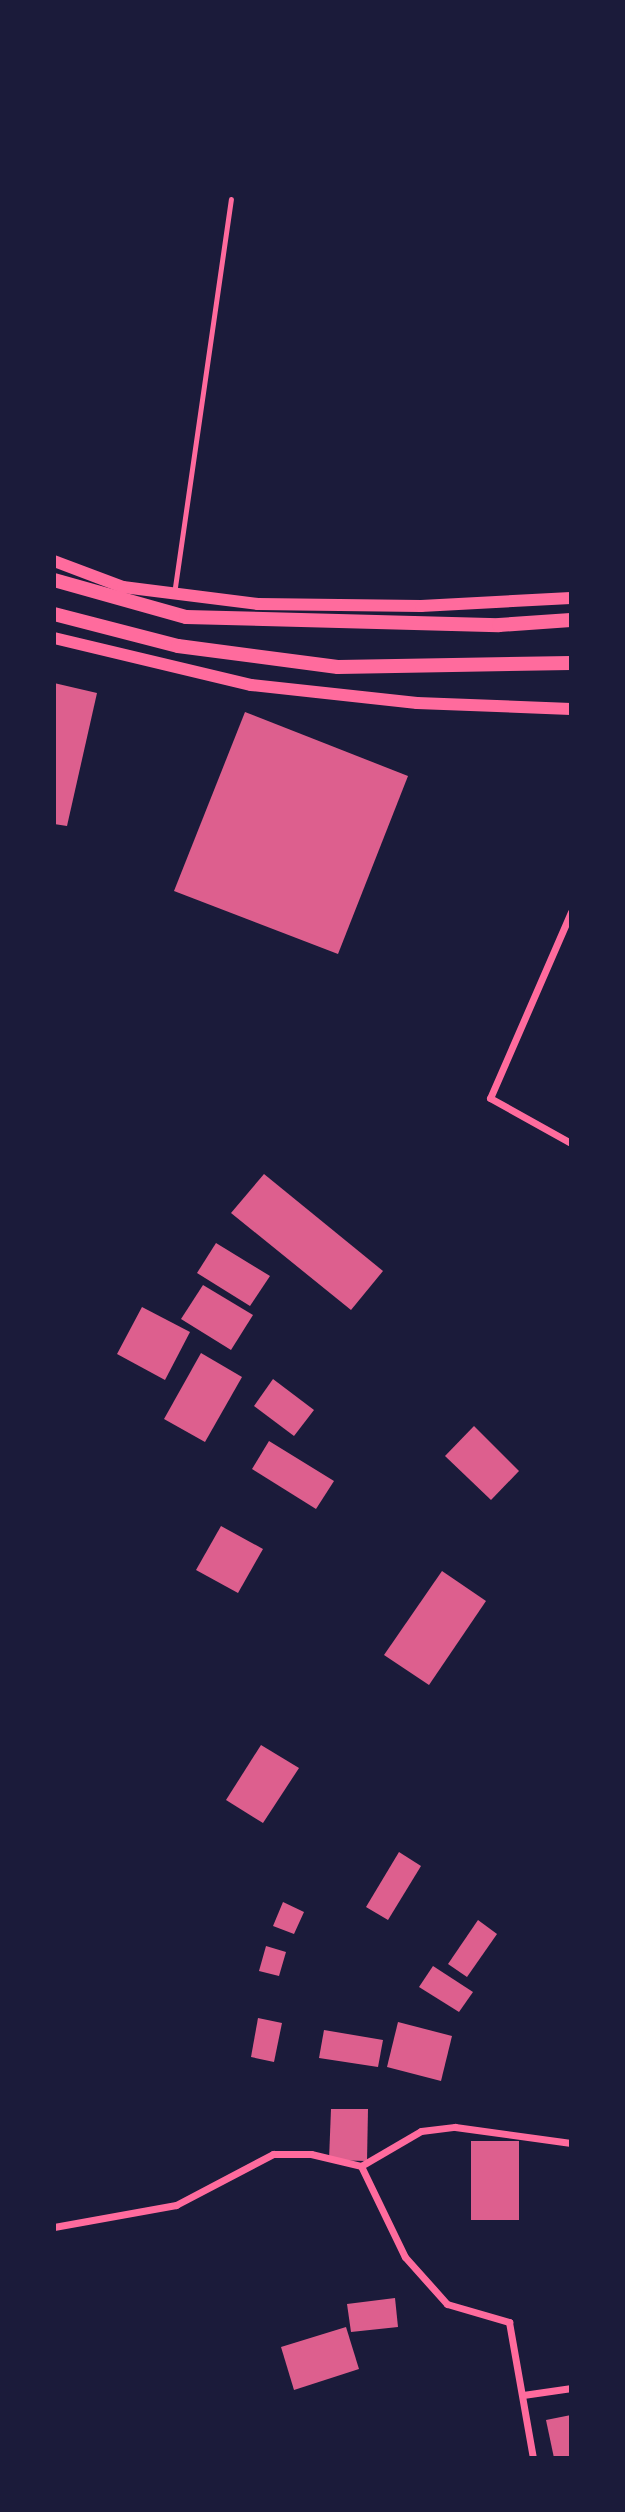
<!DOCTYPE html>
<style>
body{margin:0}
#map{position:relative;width:625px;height:2512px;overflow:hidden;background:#1b1b3a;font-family:Manrope,sans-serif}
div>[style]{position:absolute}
.building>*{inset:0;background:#dd5f8e}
.service>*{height:5px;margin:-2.5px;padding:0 2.5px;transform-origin:2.5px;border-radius:2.5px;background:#ff6b9d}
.minor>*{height:7px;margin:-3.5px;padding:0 3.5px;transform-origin:3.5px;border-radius:3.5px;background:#ff6b9d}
.tertiary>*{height:12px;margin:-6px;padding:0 6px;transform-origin:6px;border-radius:6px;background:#ff6b9d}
.secondary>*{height:14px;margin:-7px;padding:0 7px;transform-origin:7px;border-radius:7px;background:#ff6b9d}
span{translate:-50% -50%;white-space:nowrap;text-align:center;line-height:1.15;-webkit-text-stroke:7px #1b1b3a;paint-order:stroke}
.frame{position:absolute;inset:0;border:56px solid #1b1b3a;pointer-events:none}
</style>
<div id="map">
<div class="building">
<i style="clip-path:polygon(54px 683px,97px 693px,67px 826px,54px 824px)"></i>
<i style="clip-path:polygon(245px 712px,408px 776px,338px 954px,174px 891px)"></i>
<i style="clip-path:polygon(264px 1174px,383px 1271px,351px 1310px,231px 1213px)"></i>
<i style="clip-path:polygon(216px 1243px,270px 1276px,250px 1306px,197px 1273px)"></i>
<i style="clip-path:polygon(203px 1285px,253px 1315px,231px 1350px,181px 1319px)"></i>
<i style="clip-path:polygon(142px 1307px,190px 1332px,165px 1380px,117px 1354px)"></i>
<i style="clip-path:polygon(201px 1353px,242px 1377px,205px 1442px,164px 1419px)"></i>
<i style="clip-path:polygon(273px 1379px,314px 1410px,294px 1436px,254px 1406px)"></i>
<i style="clip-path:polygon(474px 1426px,519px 1471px,491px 1500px,445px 1456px)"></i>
<i style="clip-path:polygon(269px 1441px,334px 1481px,316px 1509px,252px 1469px)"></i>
<i style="clip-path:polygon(221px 1526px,263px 1549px,238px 1593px,196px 1570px)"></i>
<i style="clip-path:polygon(442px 1571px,486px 1601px,429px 1685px,384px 1655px)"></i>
<i style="clip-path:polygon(261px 1745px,299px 1768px,263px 1823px,226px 1800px)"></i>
<i style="clip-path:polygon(399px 1852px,421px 1866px,388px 1920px,366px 1907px)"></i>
<i style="clip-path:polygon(283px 1902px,304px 1912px,294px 1934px,273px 1926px)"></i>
<i style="clip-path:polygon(478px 1920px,497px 1934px,467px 1977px,448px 1964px)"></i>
<i style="clip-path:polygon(266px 1946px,286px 1952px,279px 1976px,259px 1971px)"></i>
<i style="clip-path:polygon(433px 1966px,473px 1992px,459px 2012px,419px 1987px)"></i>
<i style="clip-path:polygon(258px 2018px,282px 2023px,274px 2062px,251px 2057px)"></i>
<i style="clip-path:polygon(398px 2022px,452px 2036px,441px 2081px,387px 2067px)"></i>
<i style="clip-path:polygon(324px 2030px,383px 2040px,378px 2067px,319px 2058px)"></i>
<i style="clip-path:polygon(331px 2109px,368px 2109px,367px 2161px,329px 2160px)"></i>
<i style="clip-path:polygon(471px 2141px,519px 2141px,519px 2220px,471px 2220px)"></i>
<i style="clip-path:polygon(395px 2298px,398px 2327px,351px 2332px,347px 2304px)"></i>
<i style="clip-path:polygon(346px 2327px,359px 2369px,294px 2390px,281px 2347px)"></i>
<i style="clip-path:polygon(571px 2415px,571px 2458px,554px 2458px,546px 2420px)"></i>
</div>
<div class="service">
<i style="left:174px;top:594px;width:399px;rotate:-81.8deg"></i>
</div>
<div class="minor">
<i style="left:571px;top:912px;width:203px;rotate:113.5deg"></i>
<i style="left:490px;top:1098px;width:93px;rotate:29.1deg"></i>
<i style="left:361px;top:2166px;width:101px;rotate:64.2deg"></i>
<i style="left:405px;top:2257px;width:63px;rotate:48.2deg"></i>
<i style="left:447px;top:2304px;width:65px;rotate:16.2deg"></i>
<i style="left:509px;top:2322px;width:138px;rotate:80deg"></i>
<i style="left:54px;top:2227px;width:124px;rotate:-10.2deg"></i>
<i style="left:176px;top:2205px;width:110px;rotate:-27.7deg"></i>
<i style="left:273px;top:2154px;width:38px"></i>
<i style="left:311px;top:2154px;width:51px;rotate:13.5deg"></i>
<i style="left:361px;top:2166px;width:69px;rotate:-30.3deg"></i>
<i style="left:421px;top:2131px;width:34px;rotate:-7deg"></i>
<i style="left:455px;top:2127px;width:117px;rotate:7.9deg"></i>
<i style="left:523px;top:2395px;width:49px;rotate:-8.3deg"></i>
</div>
<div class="tertiary">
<i style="left:54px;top:561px;width:74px;rotate:20.6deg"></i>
<i style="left:123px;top:587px;width:136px;rotate:7.2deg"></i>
<i style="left:258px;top:604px;width:163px;rotate:0.7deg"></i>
<i style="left:421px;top:606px;width:150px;rotate:-3.1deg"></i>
<i style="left:54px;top:638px;width:203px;rotate:13.4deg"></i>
<i style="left:251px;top:685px;width:167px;rotate:6.2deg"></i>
<i style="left:417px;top:703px;width:154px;rotate:2.2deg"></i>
</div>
<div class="secondary">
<i style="left:54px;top:580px;width:137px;rotate:15.7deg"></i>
<i style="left:186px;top:617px;width:313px;rotate:1.5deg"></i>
<i style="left:499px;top:625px;width:72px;rotate:-4deg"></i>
<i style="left:54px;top:614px;width:128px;rotate:14.5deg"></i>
<i style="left:178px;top:646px;width:161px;rotate:7.5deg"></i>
<i style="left:338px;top:667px;width:233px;rotate:-1deg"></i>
</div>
<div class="frame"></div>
</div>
